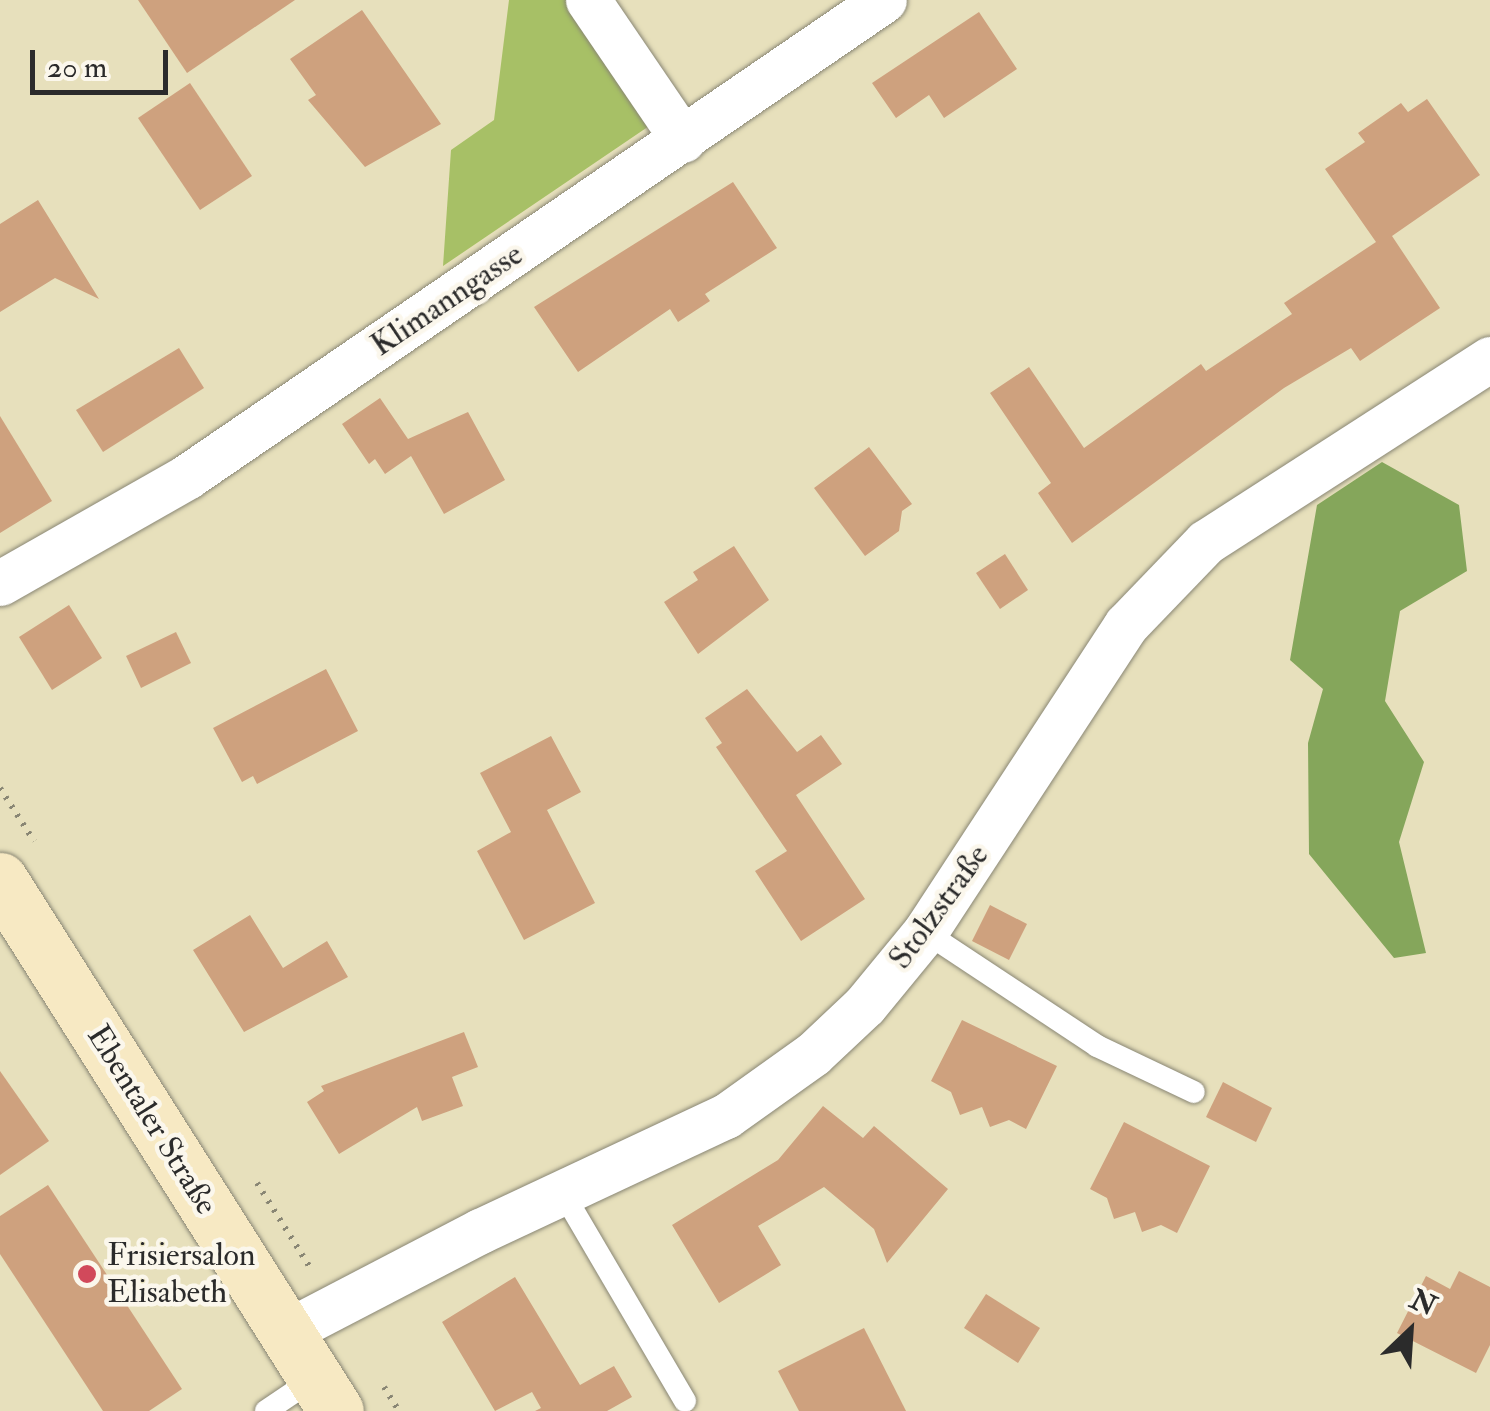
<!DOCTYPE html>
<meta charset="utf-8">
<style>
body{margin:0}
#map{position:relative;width:1490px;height:1411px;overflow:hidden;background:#e7e0bc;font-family:"IM FELL Double Pica",serif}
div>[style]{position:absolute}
.green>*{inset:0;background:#a7c066}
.forest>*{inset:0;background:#85a65b}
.building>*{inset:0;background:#cea17e}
.path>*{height:6px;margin-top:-3px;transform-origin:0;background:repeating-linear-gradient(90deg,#898674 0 2.5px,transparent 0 10.5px)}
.roads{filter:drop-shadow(0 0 2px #898674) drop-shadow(0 0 2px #898674)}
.lane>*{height:22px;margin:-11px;padding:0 11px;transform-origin:11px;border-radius:11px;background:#fff}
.street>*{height:45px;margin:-22.5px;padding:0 22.5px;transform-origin:22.5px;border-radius:22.5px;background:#fff}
.secondary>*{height:55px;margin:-27.5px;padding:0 27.5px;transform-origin:27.5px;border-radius:27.5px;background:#f7e9c3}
.dots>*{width:28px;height:28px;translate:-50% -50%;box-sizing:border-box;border:5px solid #fbf7ec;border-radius:50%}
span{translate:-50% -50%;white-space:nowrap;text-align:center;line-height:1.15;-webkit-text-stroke:9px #fbf7ec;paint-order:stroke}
.street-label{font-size:32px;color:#2b2b2b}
.poi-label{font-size:32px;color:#2b2b2b}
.left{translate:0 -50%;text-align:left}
.north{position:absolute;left:1360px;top:1281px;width:100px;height:100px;-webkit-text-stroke:8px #fbf7ec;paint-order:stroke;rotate:25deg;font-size:28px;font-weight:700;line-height:40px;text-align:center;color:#2b2b2b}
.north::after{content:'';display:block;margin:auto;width:35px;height:45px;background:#2b2b2b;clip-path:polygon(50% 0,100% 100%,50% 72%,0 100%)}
.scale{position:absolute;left:30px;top:50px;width:138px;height:45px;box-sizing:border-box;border:5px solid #2b2b2b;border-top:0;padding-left:12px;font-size:30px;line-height:35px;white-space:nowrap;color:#2b2b2b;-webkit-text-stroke:8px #fbf7ec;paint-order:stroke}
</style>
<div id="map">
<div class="green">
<i style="clip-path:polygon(509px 0,576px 0,658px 120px,443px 266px,451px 150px,494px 120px)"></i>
</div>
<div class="forest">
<i style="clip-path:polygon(1382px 462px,1459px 505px,1467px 571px,1400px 611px,1385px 701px,1424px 762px,1399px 842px,1426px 953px,1394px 958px,1309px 854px,1308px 743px,1323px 689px,1290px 660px,1317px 505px)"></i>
</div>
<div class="building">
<i style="clip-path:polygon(138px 0,295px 0,187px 73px)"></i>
<i style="clip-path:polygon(362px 10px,441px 124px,365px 167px,308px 100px,316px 95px,290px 59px)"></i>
<i style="clip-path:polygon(979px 12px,1017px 69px,944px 118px,929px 95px,896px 118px,872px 83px)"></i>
<i style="clip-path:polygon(190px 83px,252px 176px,200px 210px,138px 118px)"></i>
<i style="clip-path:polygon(1427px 99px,1480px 175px,1392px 236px,1440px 308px,1360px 361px,1351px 348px,1284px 388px,1072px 543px,1038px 493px,1051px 483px,990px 393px,1029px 367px,1084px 448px,1201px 364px,1206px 371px,1292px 314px,1284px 303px,1376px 242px,1325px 169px,1365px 142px,1358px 133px,1401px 103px,1408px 112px)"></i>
<i style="clip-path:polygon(733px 182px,777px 248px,705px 294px,710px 301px,678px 322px,670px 309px,578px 372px,534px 307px)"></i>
<i style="clip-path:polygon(38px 200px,99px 299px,55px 278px,0 312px,0 224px)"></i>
<i style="clip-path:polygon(179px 348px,204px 388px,103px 452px,76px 410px)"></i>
<i style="clip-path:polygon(380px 398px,408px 439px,468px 412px,505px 480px,444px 514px,411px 456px,385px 474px,375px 459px,369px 464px,342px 424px)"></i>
<i style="clip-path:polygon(0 416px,52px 501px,0 533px)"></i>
<i style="clip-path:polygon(869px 447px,912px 504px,902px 511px,899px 531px,865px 556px,814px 488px)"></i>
<i style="clip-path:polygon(734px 546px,769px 600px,698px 654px,664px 602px,698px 580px,693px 572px)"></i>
<i style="clip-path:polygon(1005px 554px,1028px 590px,1000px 609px,976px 573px)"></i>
<i style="clip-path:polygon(69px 605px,102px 658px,52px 690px,19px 637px)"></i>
<i style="clip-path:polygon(176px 632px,191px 663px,141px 688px,126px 656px)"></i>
<i style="clip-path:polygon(326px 669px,358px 731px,257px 784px,253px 776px,242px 782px,213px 728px)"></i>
<i style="clip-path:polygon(747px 689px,797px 752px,821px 735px,842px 764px,796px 795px,865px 899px,801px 941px,755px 871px,787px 851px,716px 747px,722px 743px,705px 718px)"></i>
<i style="clip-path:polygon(551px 736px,581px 792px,547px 810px,595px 903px,524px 940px,477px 851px,511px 832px,480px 773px)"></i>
<i style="clip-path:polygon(990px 905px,1027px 924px,1009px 960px,972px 941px)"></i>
<i style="clip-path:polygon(250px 915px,283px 968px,327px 941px,348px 977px,244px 1032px,193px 950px)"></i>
<i style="clip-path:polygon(962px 1020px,1057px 1066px,1026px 1129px,1009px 1120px,990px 1127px,982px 1107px,960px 1115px,951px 1092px,931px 1081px)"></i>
<i style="clip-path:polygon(464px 1032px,478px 1067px,452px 1077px,463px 1106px,422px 1121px,417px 1107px,339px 1154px,307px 1102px,324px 1091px,321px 1086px)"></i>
<i style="clip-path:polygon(0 1071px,49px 1141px,0 1175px)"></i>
<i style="clip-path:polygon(1223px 1082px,1272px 1108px,1256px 1142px,1206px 1117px)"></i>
<i style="clip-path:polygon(823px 1106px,863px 1138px,874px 1126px,948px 1189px,887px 1263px,874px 1229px,824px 1187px,758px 1226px,781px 1265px,719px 1303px,672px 1225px,778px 1160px)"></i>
<i style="clip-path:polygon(1124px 1122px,1210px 1166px,1177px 1233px,1161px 1225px,1142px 1232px,1135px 1212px,1114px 1219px,1107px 1198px,1090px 1189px)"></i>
<i style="clip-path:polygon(48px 1185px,182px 1389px,149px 1411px,103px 1411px,0 1254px,0 1216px)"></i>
<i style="clip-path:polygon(1459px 1271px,1490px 1287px,1490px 1345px,1476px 1373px,1397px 1333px,1426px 1276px,1450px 1289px)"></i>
<i style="clip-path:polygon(515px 1277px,580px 1385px,614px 1366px,632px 1397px,607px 1411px,535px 1411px,541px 1408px,532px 1392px,495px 1411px,442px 1322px)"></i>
<i style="clip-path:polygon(986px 1294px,1040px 1328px,1018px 1363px,964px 1328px)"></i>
<i style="clip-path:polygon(864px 1328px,906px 1411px,799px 1411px,778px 1371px)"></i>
</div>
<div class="path">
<i style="left:0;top:788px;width:63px;rotate:57.3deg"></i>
<i style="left:257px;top:1183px;width:102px;rotate:57.9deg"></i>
<i style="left:384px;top:1387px;width:28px;rotate:58deg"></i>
</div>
<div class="roads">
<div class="lane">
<i style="left:925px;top:932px;width:206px;rotate:33.5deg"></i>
<i style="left:1097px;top:1046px;width:107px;rotate:25.4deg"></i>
<i style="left:563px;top:1193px;width:241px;rotate:59.6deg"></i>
<i style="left:266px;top:1411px;width:59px;rotate:-34deg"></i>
</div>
<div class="street">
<i style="left:588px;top:0;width:169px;rotate:55.8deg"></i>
<i style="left:0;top:583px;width:216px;rotate:-29.6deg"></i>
<i style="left:188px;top:476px;width:843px;rotate:-34.37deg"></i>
<i style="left:286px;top:1332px;width:219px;rotate:-27.5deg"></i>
<i style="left:480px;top:1231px;width:272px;rotate:-25.1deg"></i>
<i style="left:726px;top:1116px;width:107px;rotate:-35.5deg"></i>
<i style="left:813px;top:1054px;width:71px;rotate:-43.3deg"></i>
<i style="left:865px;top:1005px;width:94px;rotate:-50.6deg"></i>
<i style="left:925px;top:932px;width:367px;rotate:-56.8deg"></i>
<i style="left:1126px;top:625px;width:115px;rotate:-46.1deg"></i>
<i style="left:1206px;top:542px;width:338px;rotate:-32.8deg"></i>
</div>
<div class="secondary">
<i style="left:0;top:880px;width:628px;rotate:57.68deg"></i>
</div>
</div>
<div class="dots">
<i style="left:87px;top:1274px;background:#d1495b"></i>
</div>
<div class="street-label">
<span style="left:447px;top:300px;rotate:-34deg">Klimanngasse</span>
<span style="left:939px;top:907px;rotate:-54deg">Stolzstraße</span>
<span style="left:152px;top:1120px;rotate:58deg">Ebentaler Straße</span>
</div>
<div class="poi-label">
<span class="left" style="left:107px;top:1274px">Frisiersalon<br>Elisabeth</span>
</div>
<div class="north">N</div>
<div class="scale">20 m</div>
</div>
